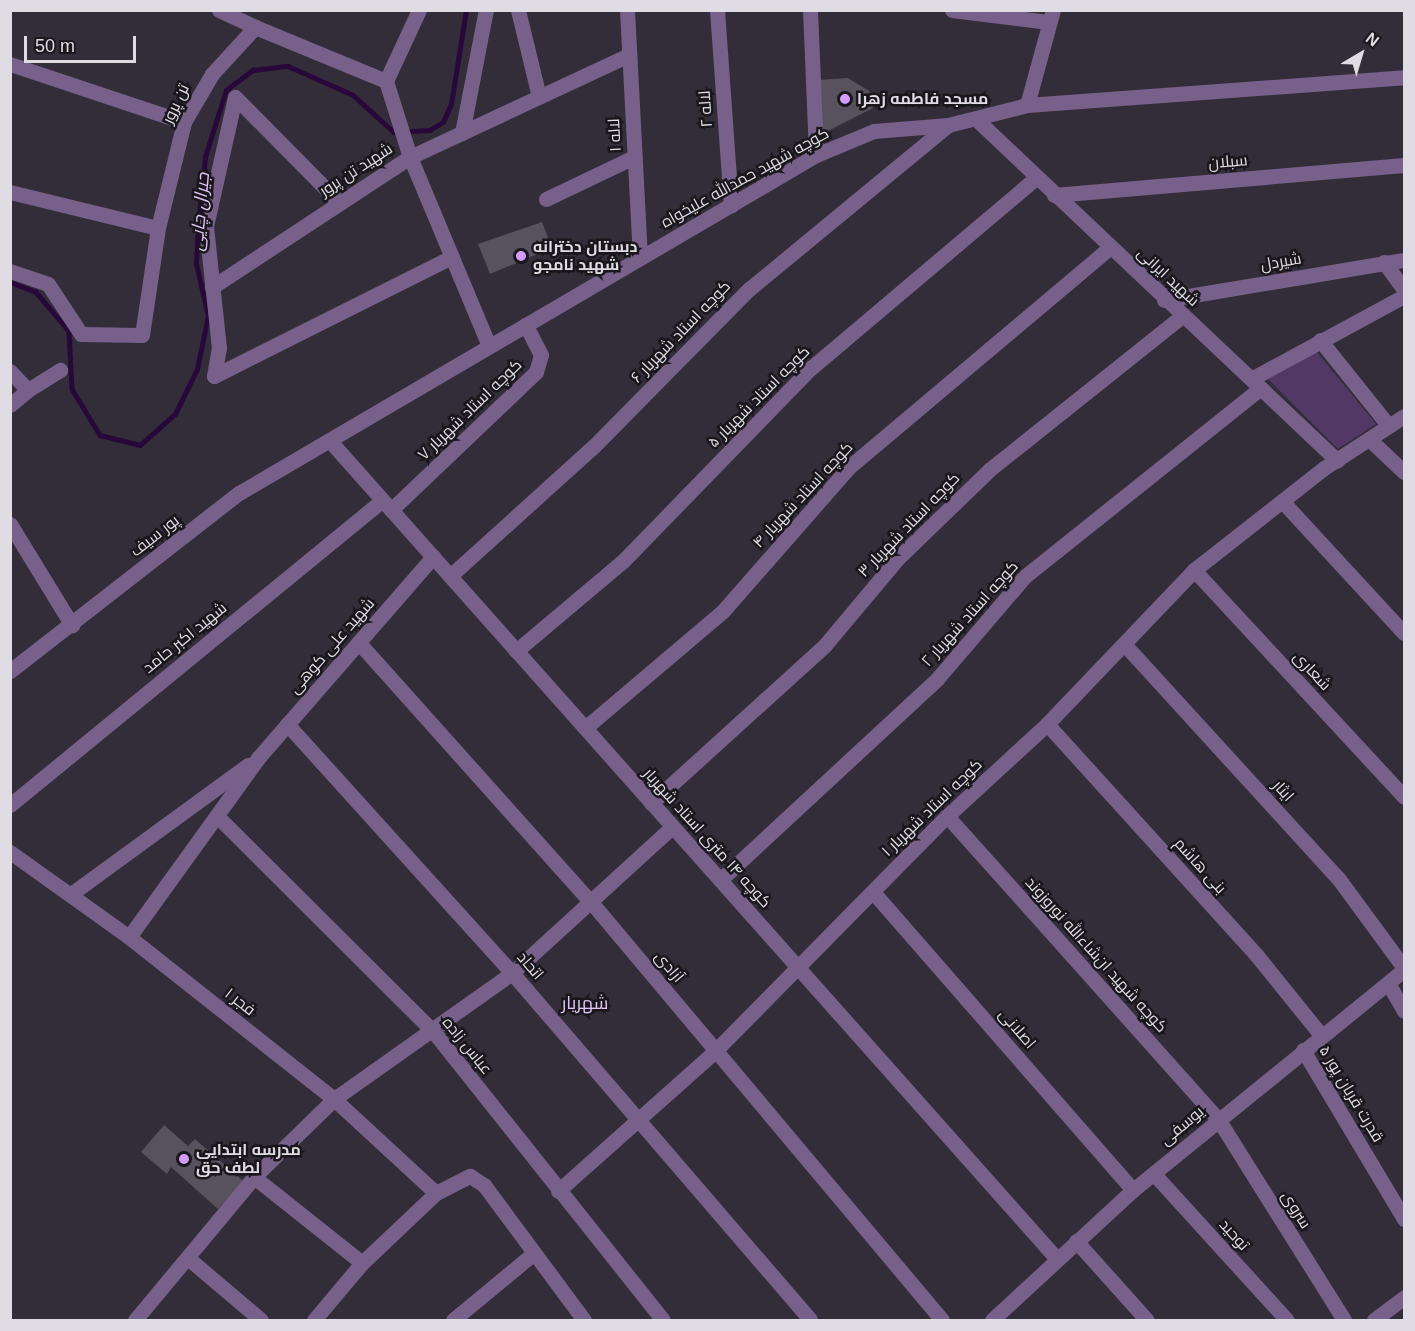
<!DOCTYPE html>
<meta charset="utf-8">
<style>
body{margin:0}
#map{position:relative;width:1415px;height:1331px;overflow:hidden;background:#332d39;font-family:Helvetica,Cairo,sans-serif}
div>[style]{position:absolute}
.green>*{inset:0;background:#523865}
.stream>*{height:4.5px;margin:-2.25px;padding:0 2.25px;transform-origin:2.25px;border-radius:2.25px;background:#28083a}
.building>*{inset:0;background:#58515e}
.minor>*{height:15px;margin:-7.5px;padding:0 7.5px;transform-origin:7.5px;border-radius:7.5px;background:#77608a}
.dots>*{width:16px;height:16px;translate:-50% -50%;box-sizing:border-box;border:3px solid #19171c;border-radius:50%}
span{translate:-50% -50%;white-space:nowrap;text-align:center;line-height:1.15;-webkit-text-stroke:5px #19171c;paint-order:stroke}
.poi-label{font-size:16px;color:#e0dce4;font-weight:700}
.left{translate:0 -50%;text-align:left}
.street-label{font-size:16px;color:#e0dce4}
.water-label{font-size:18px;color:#e1c6f8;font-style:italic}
.neighbourhood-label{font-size:18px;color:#e2c4fa}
.frame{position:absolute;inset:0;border:12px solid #e0dce4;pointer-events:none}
.north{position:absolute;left:1331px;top:24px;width:60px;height:60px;-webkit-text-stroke:4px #19171c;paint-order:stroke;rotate:38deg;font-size:16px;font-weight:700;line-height:24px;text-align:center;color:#e0dce4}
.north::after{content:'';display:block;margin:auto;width:21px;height:27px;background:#e0dce4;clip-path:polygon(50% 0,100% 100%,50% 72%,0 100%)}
.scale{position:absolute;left:24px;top:36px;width:112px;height:27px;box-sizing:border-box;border:3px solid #e0dce4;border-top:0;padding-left:8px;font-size:18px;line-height:21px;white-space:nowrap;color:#e0dce4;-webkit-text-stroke:4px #19171c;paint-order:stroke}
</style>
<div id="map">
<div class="green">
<i style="clip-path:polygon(1312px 346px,1376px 424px,1338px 449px,1266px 377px)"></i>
</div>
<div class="stream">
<i style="left:10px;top:282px;width:28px;rotate:21deg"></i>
<i style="left:36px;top:292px;width:51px;rotate:49.8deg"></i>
<i style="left:69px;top:331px;width:58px;rotate:87deg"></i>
<i style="left:72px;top:389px;width:54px;rotate:58.7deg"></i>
<i style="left:100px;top:435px;width:41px;rotate:14deg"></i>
<i style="left:140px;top:445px;width:47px;rotate:-41.5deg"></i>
<i style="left:175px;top:414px;width:50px;rotate:-63.9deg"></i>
<i style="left:197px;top:369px;width:54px;rotate:-78.3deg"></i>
<i style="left:208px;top:316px;width:53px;rotate:-103deg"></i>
<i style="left:196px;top:264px;width:41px;rotate:-87.2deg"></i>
<i style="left:198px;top:223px;width:66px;rotate:-83.9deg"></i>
<i style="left:205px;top:157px;width:70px;rotate:-72.6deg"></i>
<i style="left:226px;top:90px;width:34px;rotate:-37deg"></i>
<i style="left:253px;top:70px;width:35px;rotate:-7deg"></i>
<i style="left:288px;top:66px;width:71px;rotate:24deg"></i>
<i style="left:353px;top:95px;width:55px;rotate:42.1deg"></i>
<i style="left:394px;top:132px;width:36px;rotate:-3deg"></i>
<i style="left:430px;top:130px;width:15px;rotate:-32deg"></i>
<i style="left:443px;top:122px;width:20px;rotate:-66deg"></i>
<i style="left:451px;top:104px;width:95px;rotate:-80.9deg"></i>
</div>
<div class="building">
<i style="clip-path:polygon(848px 78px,869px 91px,873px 108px,820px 135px,818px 80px)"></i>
<i style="clip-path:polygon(542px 222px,552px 248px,490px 274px,478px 244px)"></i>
<i style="clip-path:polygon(164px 1125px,188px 1146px,195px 1139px,243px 1181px,218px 1209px,171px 1167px,167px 1174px,141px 1152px)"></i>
</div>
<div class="minor">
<i style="left:219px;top:10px;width:40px;rotate:25deg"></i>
<i style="left:518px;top:10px;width:89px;rotate:76.4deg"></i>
<i style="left:627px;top:10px;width:248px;rotate:87deg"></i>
<i style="left:717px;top:10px;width:196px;rotate:85.9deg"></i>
<i style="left:810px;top:10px;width:145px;rotate:87.6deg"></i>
<i style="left:952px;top:10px;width:98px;rotate:7.1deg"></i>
<i style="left:10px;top:64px;width:183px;rotate:18.4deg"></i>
<i style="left:386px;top:81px;width:80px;rotate:72.5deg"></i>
<i style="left:410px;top:157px;width:242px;rotate:-25deg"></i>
<i style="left:1027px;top:105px;width:98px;rotate:-74.7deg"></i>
<i style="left:976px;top:119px;width:497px;rotate:43.4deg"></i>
<i style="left:462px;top:133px;width:125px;rotate:-79deg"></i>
<i style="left:10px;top:192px;width:152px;rotate:13.7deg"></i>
<i style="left:1054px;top:195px;width:351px;rotate:-4.9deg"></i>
<i style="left:546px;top:199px;width:98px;rotate:-25.5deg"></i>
<i style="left:1384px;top:262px;width:34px;rotate:54deg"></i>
<i style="left:10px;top:271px;width:40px;rotate:18.9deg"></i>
<i style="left:48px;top:284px;width:60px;rotate:56.6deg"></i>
<i style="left:81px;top:334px;width:61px;rotate:0.9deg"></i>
<i style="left:142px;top:335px;width:108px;rotate:-81.5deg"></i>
<i style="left:158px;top:228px;width:109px;rotate:-76.2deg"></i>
<i style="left:184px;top:122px;width:56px;rotate:-59.7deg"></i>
<i style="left:212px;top:74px;width:64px;rotate:-47.5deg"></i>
<i style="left:255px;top:27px;width:142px;rotate:22.4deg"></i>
<i style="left:386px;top:81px;width:78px;rotate:-65.1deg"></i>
<i style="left:212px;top:287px;width:237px;rotate:-33.3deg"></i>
<i style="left:410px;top:157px;width:205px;rotate:67.3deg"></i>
<i style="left:1164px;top:300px;width:243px;rotate:-9.5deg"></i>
<i style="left:1320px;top:340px;width:110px;rotate:51.3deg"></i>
<i style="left:10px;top:371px;width:26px;rotate:47deg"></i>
<i style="left:28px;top:390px;width:23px;rotate:140deg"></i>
<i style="left:214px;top:376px;width:28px;rotate:-80deg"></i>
<i style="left:219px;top:348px;width:123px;rotate:-96.1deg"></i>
<i style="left:206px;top:226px;width:132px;rotate:-77.3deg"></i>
<i style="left:235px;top:97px;width:148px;rotate:45.3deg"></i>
<i style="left:214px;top:376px;width:266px;rotate:-26.6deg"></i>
<i style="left:1251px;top:379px;width:174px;rotate:-28.5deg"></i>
<i style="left:28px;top:390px;width:38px;rotate:-32deg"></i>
<i style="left:1369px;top:439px;width:48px;rotate:43.3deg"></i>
<i style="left:330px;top:441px;width:1094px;rotate:48.37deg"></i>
<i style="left:1282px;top:501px;width:180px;rotate:47.3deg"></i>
<i style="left:391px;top:510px;width:200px;rotate:-43.6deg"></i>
<i style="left:536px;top:372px;width:18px;rotate:-74deg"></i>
<i style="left:541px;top:355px;width:34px;rotate:-117deg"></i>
<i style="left:10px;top:524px;width:119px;rotate:58.5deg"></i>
<i style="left:1194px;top:570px;width:309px;rotate:47.2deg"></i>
<i style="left:450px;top:576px;width:193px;rotate:-42.1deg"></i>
<i style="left:593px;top:447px;width:221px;rotate:-45.4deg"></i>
<i style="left:748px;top:290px;width:259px;rotate:-39.5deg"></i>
<i style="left:360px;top:644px;width:346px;rotate:48.2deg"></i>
<i style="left:591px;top:902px;width:546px;rotate:49.98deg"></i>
<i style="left:1125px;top:645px;width:316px;rotate:47.6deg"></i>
<i style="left:1338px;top:878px;width:112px;rotate:53.7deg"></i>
<i style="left:516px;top:651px;width:141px;rotate:-40.1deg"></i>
<i style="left:624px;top:560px;width:268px;rotate:-45.8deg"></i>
<i style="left:811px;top:368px;width:294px;rotate:-40.2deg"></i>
<i style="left:10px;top:671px;width:290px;rotate:-37.9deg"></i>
<i style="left:239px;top:493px;width:669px;rotate:-30.36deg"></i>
<i style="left:816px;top:155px;width:63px;rotate:-22.5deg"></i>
<i style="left:874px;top:131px;width:74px;rotate:-4.6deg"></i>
<i style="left:948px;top:125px;width:81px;rotate:-14.2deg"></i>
<i style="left:1027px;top:105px;width:378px;rotate:-4.2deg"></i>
<i style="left:287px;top:724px;width:336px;rotate:47.9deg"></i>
<i style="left:512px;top:973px;width:457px;rotate:49.3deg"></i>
<i style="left:1047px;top:724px;width:314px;rotate:47.8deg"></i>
<i style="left:1258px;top:957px;width:100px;rotate:51.1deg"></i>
<i style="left:585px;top:728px;width:181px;rotate:-40.3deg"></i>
<i style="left:723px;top:611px;width:190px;rotate:-48.8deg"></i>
<i style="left:848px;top:468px;width:343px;rotate:-40.1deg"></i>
<i style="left:651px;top:803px;width:235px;rotate:-42.2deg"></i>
<i style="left:825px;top:645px;width:114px;rotate:-50deg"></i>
<i style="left:898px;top:558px;width:127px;rotate:-44deg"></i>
<i style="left:989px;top:470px;width:248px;rotate:-38.6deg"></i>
<i style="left:10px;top:805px;width:481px;rotate:-39.3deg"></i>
<i style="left:947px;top:816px;width:407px;rotate:48.2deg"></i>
<i style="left:1218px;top:1119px;width:237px;rotate:57.9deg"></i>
<i style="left:218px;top:817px;width:303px;rotate:44.9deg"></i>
<i style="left:433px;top:1031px;width:369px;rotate:51.5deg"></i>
<i style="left:10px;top:852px;width:146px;rotate:35.5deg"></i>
<i style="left:129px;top:937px;width:261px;rotate:38.3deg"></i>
<i style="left:334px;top:1099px;width:139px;rotate:42.7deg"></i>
<i style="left:720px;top:880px;width:296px;rotate:-42.8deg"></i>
<i style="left:937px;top:679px;width:134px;rotate:-49.5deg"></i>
<i style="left:1024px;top:577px;width:303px;rotate:-38.6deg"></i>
<i style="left:873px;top:892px;width:395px;rotate:48.9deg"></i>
<i style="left:71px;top:894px;width:219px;rotate:-36.1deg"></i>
<i style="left:129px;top:937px;width:221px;rotate:-54.2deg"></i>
<i style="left:258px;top:758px;width:267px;rotate:-49deg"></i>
<i style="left:1388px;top:983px;width:32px;rotate:60deg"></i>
<i style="left:1303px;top:1050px;width:197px;rotate:59.1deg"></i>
<i style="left:1154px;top:1174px;width:197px;rotate:47.7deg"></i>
<i style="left:254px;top:1177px;width:138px;rotate:38.5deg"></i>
<i style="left:558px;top:1191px;width:210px;rotate:-41.7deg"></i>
<i style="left:715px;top:1051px;width:330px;rotate:-45.4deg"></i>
<i style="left:947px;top:816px;width:136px;rotate:-42.6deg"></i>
<i style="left:1047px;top:724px;width:213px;rotate:-46.3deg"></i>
<i style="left:1194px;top:570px;width:165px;rotate:-38.1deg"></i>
<i style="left:1324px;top:468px;width:95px;rotate:-33deg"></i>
<i style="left:1076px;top:1241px;width:106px;rotate:48.1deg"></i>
<i style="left:189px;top:1259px;width:94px;rotate:40.3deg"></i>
<i style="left:135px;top:1320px;width:186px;rotate:-50.2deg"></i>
<i style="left:254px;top:1177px;width:112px;rotate:-44.3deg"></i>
<i style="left:334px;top:1099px;width:218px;rotate:-35.3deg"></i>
<i style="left:512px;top:973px;width:217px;rotate:-42.4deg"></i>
<i style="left:314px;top:1320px;width:75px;rotate:-49.9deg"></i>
<i style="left:362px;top:1263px;width:102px;rotate:-43.4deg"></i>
<i style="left:436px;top:1193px;width:38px;rotate:-27deg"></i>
<i style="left:470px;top:1176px;width:17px;rotate:33deg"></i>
<i style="left:484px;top:1185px;width:168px;rotate:53.5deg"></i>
<i style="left:453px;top:1320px;width:105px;rotate:-39.6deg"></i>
<i style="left:992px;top:1320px;width:192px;rotate:-42.7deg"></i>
<i style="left:1133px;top:1190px;width:349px;rotate:-39.1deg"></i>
<i style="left:1374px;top:1320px;width:38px;rotate:-37deg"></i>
</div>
<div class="dots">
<i style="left:845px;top:99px;background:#d39cfc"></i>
<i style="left:521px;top:256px;background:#d39cfc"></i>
<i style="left:184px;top:1159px;background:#d39cfc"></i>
</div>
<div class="poi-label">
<span class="left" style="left:857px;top:99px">مسجد فاطمه زهرا</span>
<span class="left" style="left:533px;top:256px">دبستان دخترانه<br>شهید نامجو</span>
<span class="left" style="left:196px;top:1159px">مدرسه ابتدایی<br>لطف حق</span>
</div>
<div class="street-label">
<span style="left:176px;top:104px;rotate:-65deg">تن پرور</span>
<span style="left:706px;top:109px;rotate:-94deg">لاله ۲</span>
<span style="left:615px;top:135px;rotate:-93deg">لاله ۱</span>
<span style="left:1228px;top:162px;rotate:-5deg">سبلان</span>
<span style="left:356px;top:170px;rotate:-33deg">شهید تن پرور</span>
<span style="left:745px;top:178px;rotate:-29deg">کوچه شهید حمدالله علیخواه</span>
<span style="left:1281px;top:262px;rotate:-10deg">شیردل</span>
<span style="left:1168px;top:277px;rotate:43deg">شهید ایرانی</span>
<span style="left:681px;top:332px;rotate:-46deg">کوچه استاد شهریار ۶</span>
<span style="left:759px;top:397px;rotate:-45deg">کوچه استاد شهریار ۵</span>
<span style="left:470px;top:410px;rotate:-44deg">کوچه استاد شهریار ۷</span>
<span style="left:803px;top:495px;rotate:-47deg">کوچه استاد شهریار ۴</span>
<span style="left:909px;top:525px;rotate:-46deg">کوچه استاد شهریار ۳</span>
<span style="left:155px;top:536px;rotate:-38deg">پور سیف</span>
<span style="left:970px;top:614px;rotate:-48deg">کوچه استاد شهریار ۲</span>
<span style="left:185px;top:638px;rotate:-39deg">شهید اکبر حامد</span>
<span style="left:332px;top:646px;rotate:-49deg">شهید علی کوهی</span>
<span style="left:1312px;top:671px;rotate:47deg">شعاری</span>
<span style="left:1283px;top:791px;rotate:48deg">ایثار</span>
<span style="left:932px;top:808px;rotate:-44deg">کوچه استاد شهریار ۱</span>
<span style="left:707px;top:838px;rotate:48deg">کوچه ۱۴ متری استاد شهریار</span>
<span style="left:1200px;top:866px;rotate:48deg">بنی هاشم</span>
<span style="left:1096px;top:955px;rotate:48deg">کوچه شهید ان‌شاءالله نوروزوند</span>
<span style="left:530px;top:966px;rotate:49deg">اتحاد</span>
<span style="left:669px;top:967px;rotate:50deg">آزادی</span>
<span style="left:240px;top:1002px;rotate:38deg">فجر ۱</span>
<span style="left:1017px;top:1029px;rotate:49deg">اصلانی</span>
<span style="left:467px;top:1046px;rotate:51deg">عباس زاده</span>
<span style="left:1351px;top:1094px;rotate:59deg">قدرت قربان پور ۵</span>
<span style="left:1182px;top:1126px;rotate:-40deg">یوسفی</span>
<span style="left:1296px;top:1210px;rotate:58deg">سروی</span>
<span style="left:1234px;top:1235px;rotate:48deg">توحید</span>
</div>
<div class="water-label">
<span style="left:200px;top:212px;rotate:-85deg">جیرال چایی</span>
</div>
<div class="neighbourhood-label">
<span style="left:585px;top:1003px">شهریار</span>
</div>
<div class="frame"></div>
<div class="north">N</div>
<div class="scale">50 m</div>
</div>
